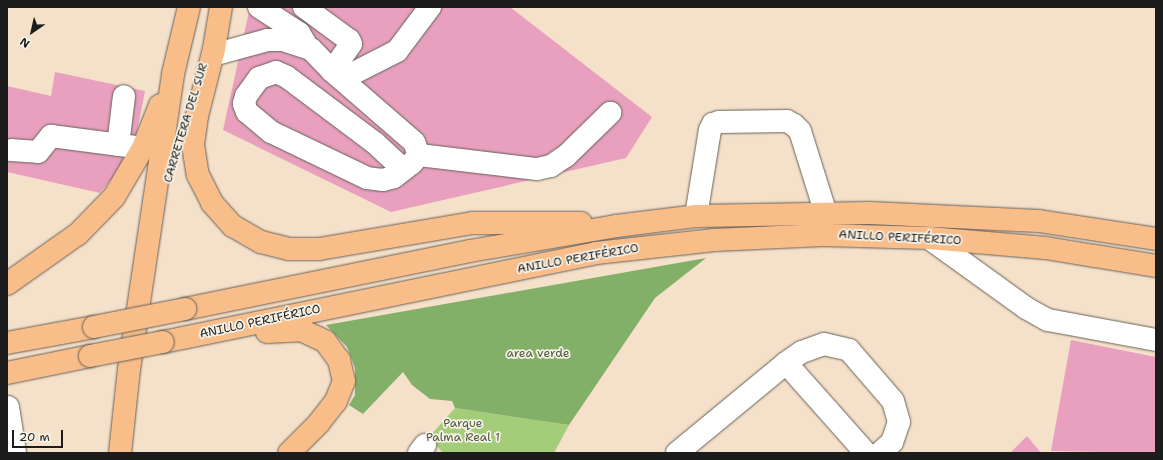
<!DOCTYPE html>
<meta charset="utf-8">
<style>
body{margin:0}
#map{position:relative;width:1163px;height:460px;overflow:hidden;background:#f5e1ca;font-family:"Shantell Sans",sans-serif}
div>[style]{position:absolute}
.green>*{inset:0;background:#a4cd79}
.forest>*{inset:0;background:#83b069}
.building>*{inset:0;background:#e8a0be}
.roads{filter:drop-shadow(0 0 1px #686159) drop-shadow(0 0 1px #686159)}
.minor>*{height:22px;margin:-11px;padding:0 11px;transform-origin:11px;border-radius:11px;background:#fff}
.highway>*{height:22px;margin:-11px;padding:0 11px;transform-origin:11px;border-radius:11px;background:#f8bd89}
.bridges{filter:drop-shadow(0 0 1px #686159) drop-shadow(0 0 1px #686159)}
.highway-bridge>*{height:22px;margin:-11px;padding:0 11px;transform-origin:11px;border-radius:11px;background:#f8bd89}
span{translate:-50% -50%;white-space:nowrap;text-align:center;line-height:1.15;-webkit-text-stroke:3.5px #f7f3e8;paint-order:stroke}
.street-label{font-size:12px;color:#1c1c1c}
.park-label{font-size:12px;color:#4c5a3d}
.frame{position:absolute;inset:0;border:8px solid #1c1c1c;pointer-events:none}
.north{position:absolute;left:12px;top:12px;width:40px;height:40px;-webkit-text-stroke:3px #f7f3e8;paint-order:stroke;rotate:214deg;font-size:11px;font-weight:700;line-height:16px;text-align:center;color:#1c1c1c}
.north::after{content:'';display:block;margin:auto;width:14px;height:18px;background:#1c1c1c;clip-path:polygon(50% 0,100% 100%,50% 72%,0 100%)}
.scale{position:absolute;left:12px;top:430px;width:51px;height:18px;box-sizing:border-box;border:2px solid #1c1c1c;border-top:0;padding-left:5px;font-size:12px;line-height:14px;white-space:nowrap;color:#1c1c1c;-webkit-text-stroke:3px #f7f3e8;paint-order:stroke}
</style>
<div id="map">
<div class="green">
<i style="clip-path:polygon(455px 408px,569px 425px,554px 453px,443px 453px,429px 437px)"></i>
</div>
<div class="forest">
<i style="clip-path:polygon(706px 258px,655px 298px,569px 425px,455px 408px,452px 401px,430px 399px,412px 385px,403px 372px,363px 414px,349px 405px,355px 395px,355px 368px,347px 347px,326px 325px)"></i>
</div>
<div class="building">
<i style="clip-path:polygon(250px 7px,510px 7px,652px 117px,626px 158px,391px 212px,223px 130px)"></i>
<i style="clip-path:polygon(55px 72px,145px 91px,133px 152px,100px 193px,7px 172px,7px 86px,51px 96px)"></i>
<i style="clip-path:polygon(1071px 340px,1156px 357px,1156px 453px,1051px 451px)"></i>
<i style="clip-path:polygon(1027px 436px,1041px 453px,1010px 453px)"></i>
</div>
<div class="roads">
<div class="minor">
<i style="left:259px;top:7px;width:48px;rotate:33deg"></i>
<i style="left:299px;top:33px;width:13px;rotate:58deg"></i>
<i style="left:304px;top:7px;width:56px;rotate:36.3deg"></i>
<i style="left:349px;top:40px;width:4px;rotate:63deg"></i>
<i style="left:351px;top:44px;width:33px;rotate:125deg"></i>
<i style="left:213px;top:55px;width:57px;rotate:-15.3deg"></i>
<i style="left:268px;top:40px;width:15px"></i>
<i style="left:283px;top:40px;width:29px;rotate:18deg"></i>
<i style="left:311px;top:49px;width:30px;rotate:46deg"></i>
<i style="left:332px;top:71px;width:108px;rotate:40.9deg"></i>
<i style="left:414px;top:142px;width:14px;rotate:69deg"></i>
<i style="left:419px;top:155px;width:11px;rotate:131deg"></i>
<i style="left:412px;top:163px;width:23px;rotate:142deg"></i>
<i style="left:394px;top:177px;width:11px;rotate:165deg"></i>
<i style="left:383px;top:180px;width:16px;rotate:-173deg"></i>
<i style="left:367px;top:178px;width:106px;rotate:-154.4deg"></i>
<i style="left:271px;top:132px;width:31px;rotate:-140deg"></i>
<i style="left:247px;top:112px;width:9px;rotate:-111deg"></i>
<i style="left:244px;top:104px;width:8px;rotate:-76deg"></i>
<i style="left:246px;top:96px;width:22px;rotate:-54deg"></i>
<i style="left:259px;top:78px;width:18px;rotate:-19deg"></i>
<i style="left:276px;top:72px;width:12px;rotate:24deg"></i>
<i style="left:287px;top:77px;width:110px;rotate:36.9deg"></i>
<i style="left:375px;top:143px;width:38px;rotate:43deg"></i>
<i style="left:342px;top:79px;width:62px;rotate:-27deg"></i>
<i style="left:397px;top:51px;width:55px;rotate:-53.1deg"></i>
<i style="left:118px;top:145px;width:49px;rotate:-83deg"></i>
<i style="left:11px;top:150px;width:27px;rotate:4deg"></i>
<i style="left:38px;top:152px;width:21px;rotate:-51deg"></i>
<i style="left:51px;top:136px;width:93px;rotate:7.4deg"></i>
<i style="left:419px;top:155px;width:119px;rotate:6.8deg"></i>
<i style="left:537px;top:169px;width:14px;rotate:-12deg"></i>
<i style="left:551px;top:166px;width:18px;rotate:-34deg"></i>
<i style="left:566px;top:156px;width:62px;rotate:-44.3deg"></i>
<i style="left:696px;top:216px;width:87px;rotate:-80.8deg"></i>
<i style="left:710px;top:130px;width:7px;rotate:-63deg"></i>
<i style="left:713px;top:124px;width:6px;rotate:-18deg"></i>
<i style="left:719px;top:122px;width:68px;rotate:-0.8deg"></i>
<i style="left:787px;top:121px;width:8px;rotate:30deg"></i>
<i style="left:794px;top:125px;width:8px;rotate:45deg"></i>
<i style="left:800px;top:131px;width:87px;rotate:72.6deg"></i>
<i style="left:929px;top:238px;width:120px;rotate:35.8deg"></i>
<i style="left:1026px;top:308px;width:25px;rotate:29deg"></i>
<i style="left:1048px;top:320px;width:110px;rotate:10.5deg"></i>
<i style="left:786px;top:363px;width:120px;rotate:48.4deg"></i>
<i style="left:8px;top:407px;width:47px;rotate:81.3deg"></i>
<i style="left:419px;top:453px;width:10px;rotate:-53deg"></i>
<i style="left:677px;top:453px;width:141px;rotate:-39.5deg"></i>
<i style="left:786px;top:363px;width:19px;rotate:-35deg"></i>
<i style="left:802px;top:352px;width:23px;rotate:-20deg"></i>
<i style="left:824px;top:344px;width:26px;rotate:13deg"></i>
<i style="left:849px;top:350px;width:67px;rotate:49.2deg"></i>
<i style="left:893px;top:401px;width:22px;rotate:74deg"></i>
<i style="left:899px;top:422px;width:21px;rotate:109deg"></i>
<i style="left:892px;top:442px;width:16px;rotate:137deg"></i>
</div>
<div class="highway">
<i style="left:221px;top:7px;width:43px;rotate:99.5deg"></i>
<i style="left:214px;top:49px;width:69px;rotate:104.2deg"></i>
<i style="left:197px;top:116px;width:29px;rotate:98deg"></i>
<i style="left:193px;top:145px;width:30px;rotate:81deg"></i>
<i style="left:198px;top:175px;width:31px;rotate:63deg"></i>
<i style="left:212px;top:203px;width:31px;rotate:48deg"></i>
<i style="left:233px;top:226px;width:32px;rotate:30deg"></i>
<i style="left:261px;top:242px;width:29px;rotate:14deg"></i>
<i style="left:289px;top:249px;width:30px"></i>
<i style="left:319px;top:249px;width:156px;rotate:-9.6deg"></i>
<i style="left:473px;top:223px;width:108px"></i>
<i style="left:7px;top:284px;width:87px;rotate:-35.2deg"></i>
<i style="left:78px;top:234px;width:52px;rotate:-45.8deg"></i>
<i style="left:114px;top:197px;width:57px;rotate:-59.4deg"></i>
<i style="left:143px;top:148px;width:46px;rotate:-68.4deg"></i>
<i style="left:185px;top:309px;width:291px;rotate:-11.5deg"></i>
<i style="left:470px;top:251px;width:148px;rotate:-9.7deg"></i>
<i style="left:616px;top:226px;width:81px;rotate:-7.1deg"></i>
<i style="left:696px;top:216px;width:174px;rotate:-1deg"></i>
<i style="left:870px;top:213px;width:169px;rotate:2.7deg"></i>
<i style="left:1039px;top:221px;width:118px;rotate:8.7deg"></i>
<i style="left:267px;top:332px;width:34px;rotate:-3deg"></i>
<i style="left:301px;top:330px;width:26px;rotate:25deg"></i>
<i style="left:325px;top:341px;width:24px;rotate:54deg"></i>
<i style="left:339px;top:360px;width:22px;rotate:77deg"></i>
<i style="left:344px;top:381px;width:22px;rotate:112deg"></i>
<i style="left:336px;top:401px;width:28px;rotate:128deg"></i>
<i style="left:319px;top:423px;width:42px;rotate:135deg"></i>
<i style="left:163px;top:342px;width:442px;rotate:-11.6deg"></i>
<i style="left:596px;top:253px;width:119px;rotate:-6.3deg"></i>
<i style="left:714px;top:240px;width:109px;rotate:-2.6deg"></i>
<i style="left:823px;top:235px;width:106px;rotate:1.6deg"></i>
<i style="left:929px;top:238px;width:117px;rotate:4.9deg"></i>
<i style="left:1046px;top:248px;width:111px;rotate:9.3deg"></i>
<i style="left:7px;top:343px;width:88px;rotate:-10.4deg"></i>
<i style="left:7px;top:373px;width:85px;rotate:-11.6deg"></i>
<i style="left:120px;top:453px;width:84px;rotate:-83.9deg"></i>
<i style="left:129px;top:369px;width:298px;rotate:-81.5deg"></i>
<i style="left:173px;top:74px;width:69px;rotate:-76.6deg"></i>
</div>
</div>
<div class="bridges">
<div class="highway-bridge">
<i style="left:94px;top:327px;width:93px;rotate:-11.2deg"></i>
<i style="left:90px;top:356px;width:74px;rotate:-10.9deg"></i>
</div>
</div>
<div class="street-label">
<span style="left:186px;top:123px;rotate:-73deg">CARRETERA DEL SUR</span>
<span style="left:900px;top:238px;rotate:3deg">ANILLO PERIFÉRICO</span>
<span style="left:578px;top:259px;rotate:-10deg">ANILLO PERIFÉRICO</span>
<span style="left:260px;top:322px;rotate:-12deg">ANILLO PERIFÉRICO</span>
</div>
<div class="park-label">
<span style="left:538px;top:354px">area verde</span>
<span style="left:463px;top:431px">Parque<br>Palma Real 1</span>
</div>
<div class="frame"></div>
<div class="north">N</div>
<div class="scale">20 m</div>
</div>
